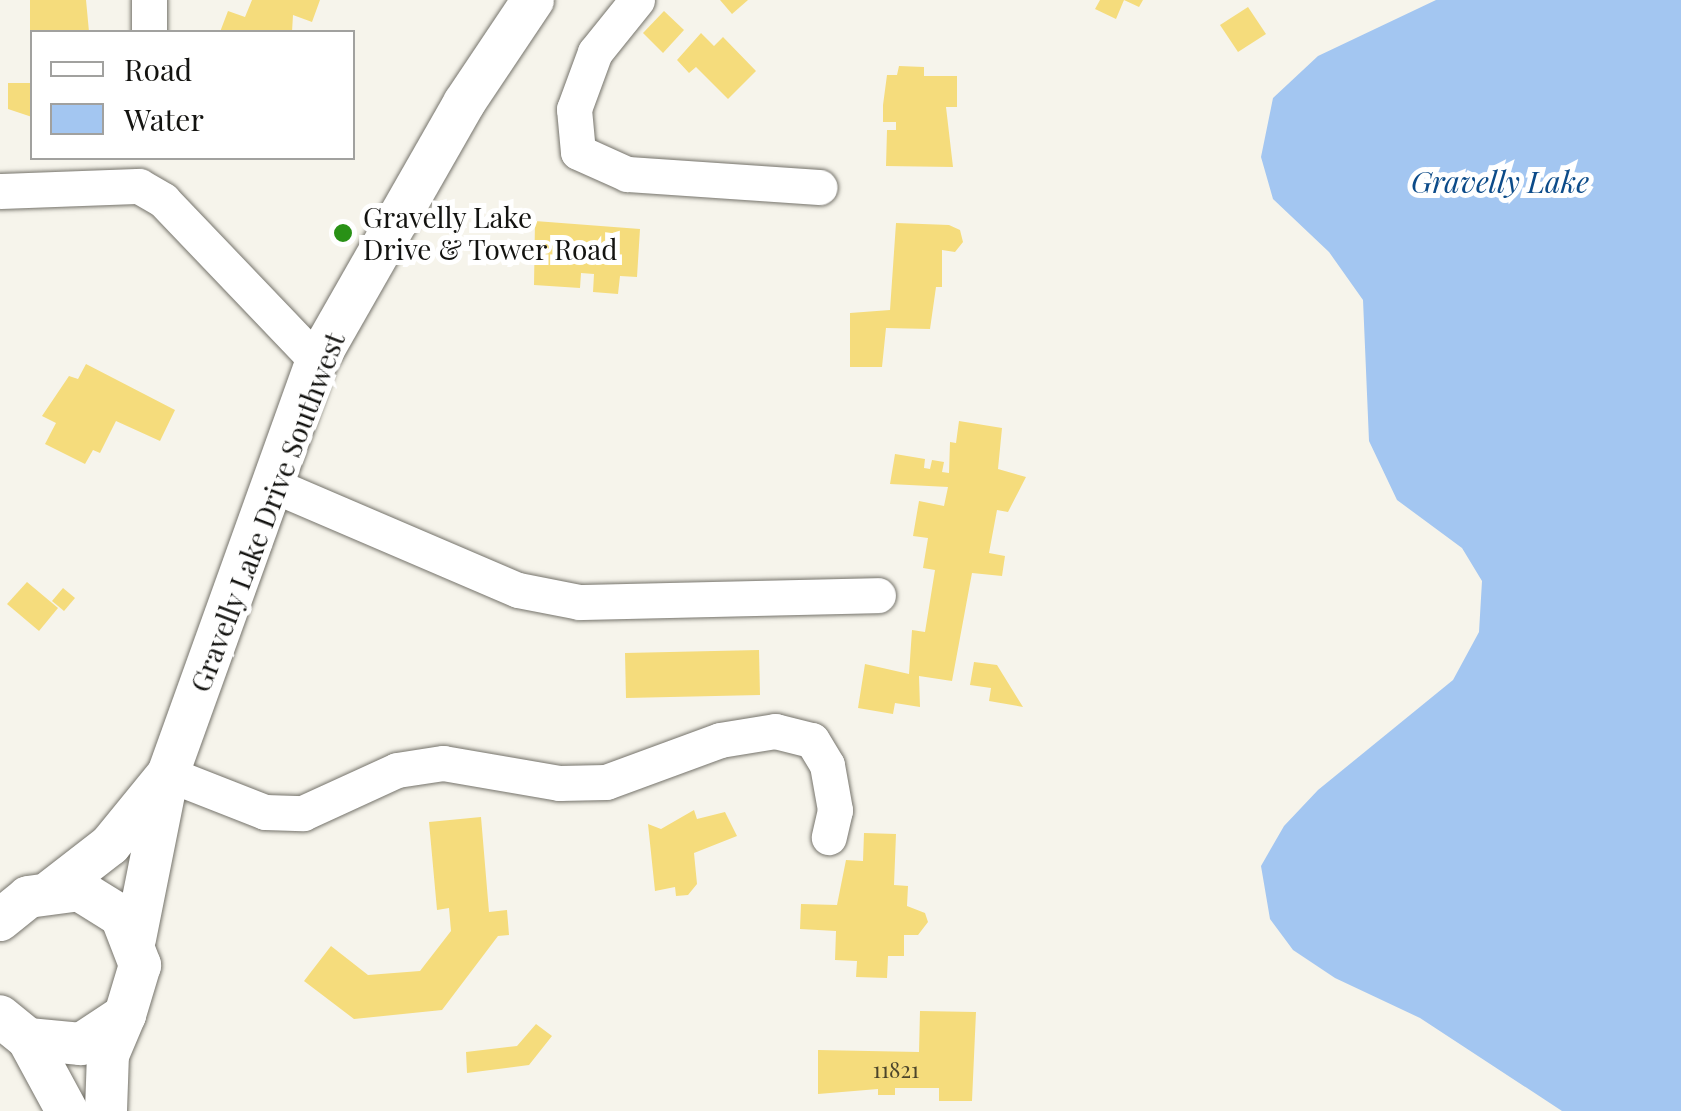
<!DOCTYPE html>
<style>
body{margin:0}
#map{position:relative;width:1681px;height:1111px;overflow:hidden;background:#f6f4eb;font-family:"Playfair Display",serif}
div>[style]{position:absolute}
.water>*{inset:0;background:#a3c6f1}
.building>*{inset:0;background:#f5dc7c}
.roads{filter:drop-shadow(0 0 2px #75736b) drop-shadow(0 0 2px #75736b)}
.minor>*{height:35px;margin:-17.5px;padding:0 17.5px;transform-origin:17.5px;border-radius:17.5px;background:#fff}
.major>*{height:42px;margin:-21px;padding:0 21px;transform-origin:21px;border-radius:21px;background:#fff}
.dots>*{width:28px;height:28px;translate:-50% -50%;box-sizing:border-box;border:5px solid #fff;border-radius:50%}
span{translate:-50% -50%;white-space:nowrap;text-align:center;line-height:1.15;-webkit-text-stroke:10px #fff;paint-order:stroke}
.number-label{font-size:22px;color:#4c452b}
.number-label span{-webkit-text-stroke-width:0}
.poi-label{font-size:28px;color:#131310}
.left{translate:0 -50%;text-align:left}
.street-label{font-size:28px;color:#131310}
.water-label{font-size:30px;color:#0c4b89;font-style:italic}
.legend{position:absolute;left:30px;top:30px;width:325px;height:130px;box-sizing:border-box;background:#fff;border:2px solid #a1a19f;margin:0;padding:12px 18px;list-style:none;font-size:30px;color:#131310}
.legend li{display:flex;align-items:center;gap:20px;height:50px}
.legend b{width:50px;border:2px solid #a1a19f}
</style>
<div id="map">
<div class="water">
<i style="clip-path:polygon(1436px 0,1681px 0,1681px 1111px,1562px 1111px,1420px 1018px,1335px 978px,1293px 950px,1270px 919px,1261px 866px,1284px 826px,1318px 790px,1453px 680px,1479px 632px,1482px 581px,1462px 548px,1397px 500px,1369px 441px,1363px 300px,1329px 252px,1273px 199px,1261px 157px,1273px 98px,1318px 56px)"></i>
</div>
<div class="building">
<i style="clip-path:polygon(30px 0,86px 0,89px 32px,30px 32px)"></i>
<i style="clip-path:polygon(252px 0,320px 0,312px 22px,293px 15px,292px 32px,220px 32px,228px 11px,245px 17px)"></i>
<i style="clip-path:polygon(720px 0,748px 0,732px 14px)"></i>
<i style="clip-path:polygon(1100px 0,1143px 0,1139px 7px,1124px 0,1116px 19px,1095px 9px)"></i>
<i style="clip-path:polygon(1248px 7px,1266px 34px,1238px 52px,1220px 25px)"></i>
<i style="clip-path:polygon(664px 11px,684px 30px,663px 53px,643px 33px)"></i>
<i style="clip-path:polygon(701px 33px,714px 46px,723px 37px,756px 71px,728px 99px,696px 67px,689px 73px,677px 60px)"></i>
<i style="clip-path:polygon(899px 66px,924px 67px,924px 76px,957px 76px,957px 107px,946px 107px,953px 167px,886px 166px,887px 130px,896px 130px,896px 122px,883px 122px,883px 105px,887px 75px,897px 75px)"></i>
<i style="clip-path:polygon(8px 83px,32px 83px,32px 117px,8px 109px)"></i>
<i style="clip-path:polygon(535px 221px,640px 229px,637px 277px,620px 276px,618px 294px,593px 292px,594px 274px,581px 273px,580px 288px,534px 285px)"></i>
<i style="clip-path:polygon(896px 223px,949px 225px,960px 230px,963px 242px,955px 252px,942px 250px,942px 287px,936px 287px,930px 329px,886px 328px,882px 367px,850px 367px,850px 313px,890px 310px)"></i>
<i style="clip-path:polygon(86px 364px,175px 410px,160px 441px,116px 421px,100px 453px,93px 450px,85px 464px,45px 444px,56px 423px,42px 416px,69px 376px,78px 379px)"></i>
<i style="clip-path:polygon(959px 421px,1002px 428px,998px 469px,1026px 477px,1008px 512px,997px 510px,989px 553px,1005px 556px,1002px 576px,972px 573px,952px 681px,919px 676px,920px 707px,895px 703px,893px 714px,858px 708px,865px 664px,909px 674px,912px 630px,925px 632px,935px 570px,923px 568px,928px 538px,913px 536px,919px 501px,944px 506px,948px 487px,890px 484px,895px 454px,925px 459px,924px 468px,930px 469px,932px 460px,944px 462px,942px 472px,949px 473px,950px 442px,956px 443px)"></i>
<i style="clip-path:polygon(27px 582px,58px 608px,39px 631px,7px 604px)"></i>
<i style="clip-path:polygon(63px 588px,75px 598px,64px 611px,52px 601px)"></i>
<i style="clip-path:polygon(759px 650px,760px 695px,626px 698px,625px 653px)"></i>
<i style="clip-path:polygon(974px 662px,997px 665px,1023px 707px,989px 701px,991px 688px,970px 685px)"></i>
<i style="clip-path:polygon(694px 810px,697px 819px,725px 812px,737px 836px,694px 853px,697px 884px,688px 895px,676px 896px,675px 887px,655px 891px,648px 824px,661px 829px)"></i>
<i style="clip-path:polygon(481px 817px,489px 912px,507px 910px,509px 935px,498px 936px,442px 1010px,354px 1019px,304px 981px,331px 946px,368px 975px,420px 971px,451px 931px,449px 908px,437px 910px,429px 822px)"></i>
<i style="clip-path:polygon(864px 833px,896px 834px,894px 885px,908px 886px,907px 906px,925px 913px,928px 922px,918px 935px,904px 935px,904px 956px,888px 956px,887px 978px,856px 977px,857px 961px,835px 960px,836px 931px,800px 929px,801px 904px,837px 905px,846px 860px,863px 861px)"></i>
<i style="clip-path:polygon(920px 1011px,976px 1012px,972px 1101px,939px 1101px,939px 1088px,895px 1088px,895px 1095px,878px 1095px,878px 1089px,818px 1094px,818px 1050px,919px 1052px)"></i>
<i style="clip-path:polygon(536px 1024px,552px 1036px,529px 1065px,467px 1073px,466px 1052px,517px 1046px)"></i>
</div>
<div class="roads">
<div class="minor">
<i style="left:637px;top:0;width:67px;rotate:128.9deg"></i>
<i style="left:595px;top:52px;width:61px;rotate:110.2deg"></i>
<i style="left:574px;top:109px;width:43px;rotate:84.7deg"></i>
<i style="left:578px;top:152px;width:54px;rotate:24.2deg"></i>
<i style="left:627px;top:174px;width:193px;rotate:3.9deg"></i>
<i style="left:149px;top:32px;width:32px;rotate:-90deg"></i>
<i style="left:139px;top:186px;width:28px;rotate:30deg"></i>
<i style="left:163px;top:200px;width:223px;rotate:46.3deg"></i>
<i style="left:0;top:191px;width:139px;rotate:-2.1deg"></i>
<i style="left:275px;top:486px;width:264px;rotate:23.2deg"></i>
<i style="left:518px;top:590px;width:62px;rotate:11.1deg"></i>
<i style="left:579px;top:602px;width:299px;rotate:-1.3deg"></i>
<i style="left:168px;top:774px;width:104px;rotate:21.4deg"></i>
<i style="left:265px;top:812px;width:38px;rotate:2deg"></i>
<i style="left:303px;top:813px;width:103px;rotate:-24.6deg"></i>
<i style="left:397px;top:770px;width:47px;rotate:-8.7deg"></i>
<i style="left:443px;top:763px;width:118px;rotate:9.8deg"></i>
<i style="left:559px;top:783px;width:47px;rotate:-1.2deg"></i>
<i style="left:606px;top:782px;width:121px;rotate:-20.2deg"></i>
<i style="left:720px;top:740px;width:56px;rotate:-9.3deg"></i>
<i style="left:775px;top:731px;width:38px;rotate:14deg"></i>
<i style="left:812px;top:740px;width:29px;rotate:59deg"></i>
<i style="left:827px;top:765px;width:46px;rotate:79.9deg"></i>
<i style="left:835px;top:810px;width:28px;rotate:103deg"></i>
</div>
<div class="major">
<i style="left:52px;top:890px;width:73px;rotate:-37.8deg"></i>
<i style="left:110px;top:845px;width:92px;rotate:-50.8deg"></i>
<i style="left:0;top:920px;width:36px;rotate:-39deg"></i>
<i style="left:28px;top:897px;width:51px;rotate:-7.8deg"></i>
<i style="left:79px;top:890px;width:49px;rotate:31.8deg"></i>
<i style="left:121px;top:916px;width:53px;rotate:68.8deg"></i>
<i style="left:140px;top:965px;width:52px;rotate:106.7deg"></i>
<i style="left:125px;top:1015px;width:53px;rotate:146.6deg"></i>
<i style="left:81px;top:1044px;width:53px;rotate:-174.6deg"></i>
<i style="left:28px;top:1039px;width:36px;rotate:-141deg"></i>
<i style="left:135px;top:939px;width:168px;rotate:-78.7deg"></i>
<i style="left:168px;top:774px;width:439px;rotate:-70.2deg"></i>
<i style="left:317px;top:361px;width:297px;rotate:-60.3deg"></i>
<i style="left:464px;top:103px;width:124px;rotate:-56.2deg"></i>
<i style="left:28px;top:1039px;width:82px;rotate:61.6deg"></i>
<i style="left:106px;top:1111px;width:56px;rotate:-88deg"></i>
<i style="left:108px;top:1055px;width:43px;rotate:-67deg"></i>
</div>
</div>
<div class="dots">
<i style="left:343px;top:233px;background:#299116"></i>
</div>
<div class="number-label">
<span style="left:896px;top:1070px">11821</span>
</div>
<div class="poi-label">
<span class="left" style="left:363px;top:233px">Gravelly Lake<br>Drive &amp; Tower Road</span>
</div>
<div class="street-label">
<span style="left:267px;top:512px;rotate:-69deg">Gravelly Lake Drive Southwest</span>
</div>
<div class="water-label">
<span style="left:1500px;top:181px">Gravelly Lake</span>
</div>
<ul class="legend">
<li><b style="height:12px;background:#fff"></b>Road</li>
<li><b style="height:28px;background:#a3c6f1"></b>Water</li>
</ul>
</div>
